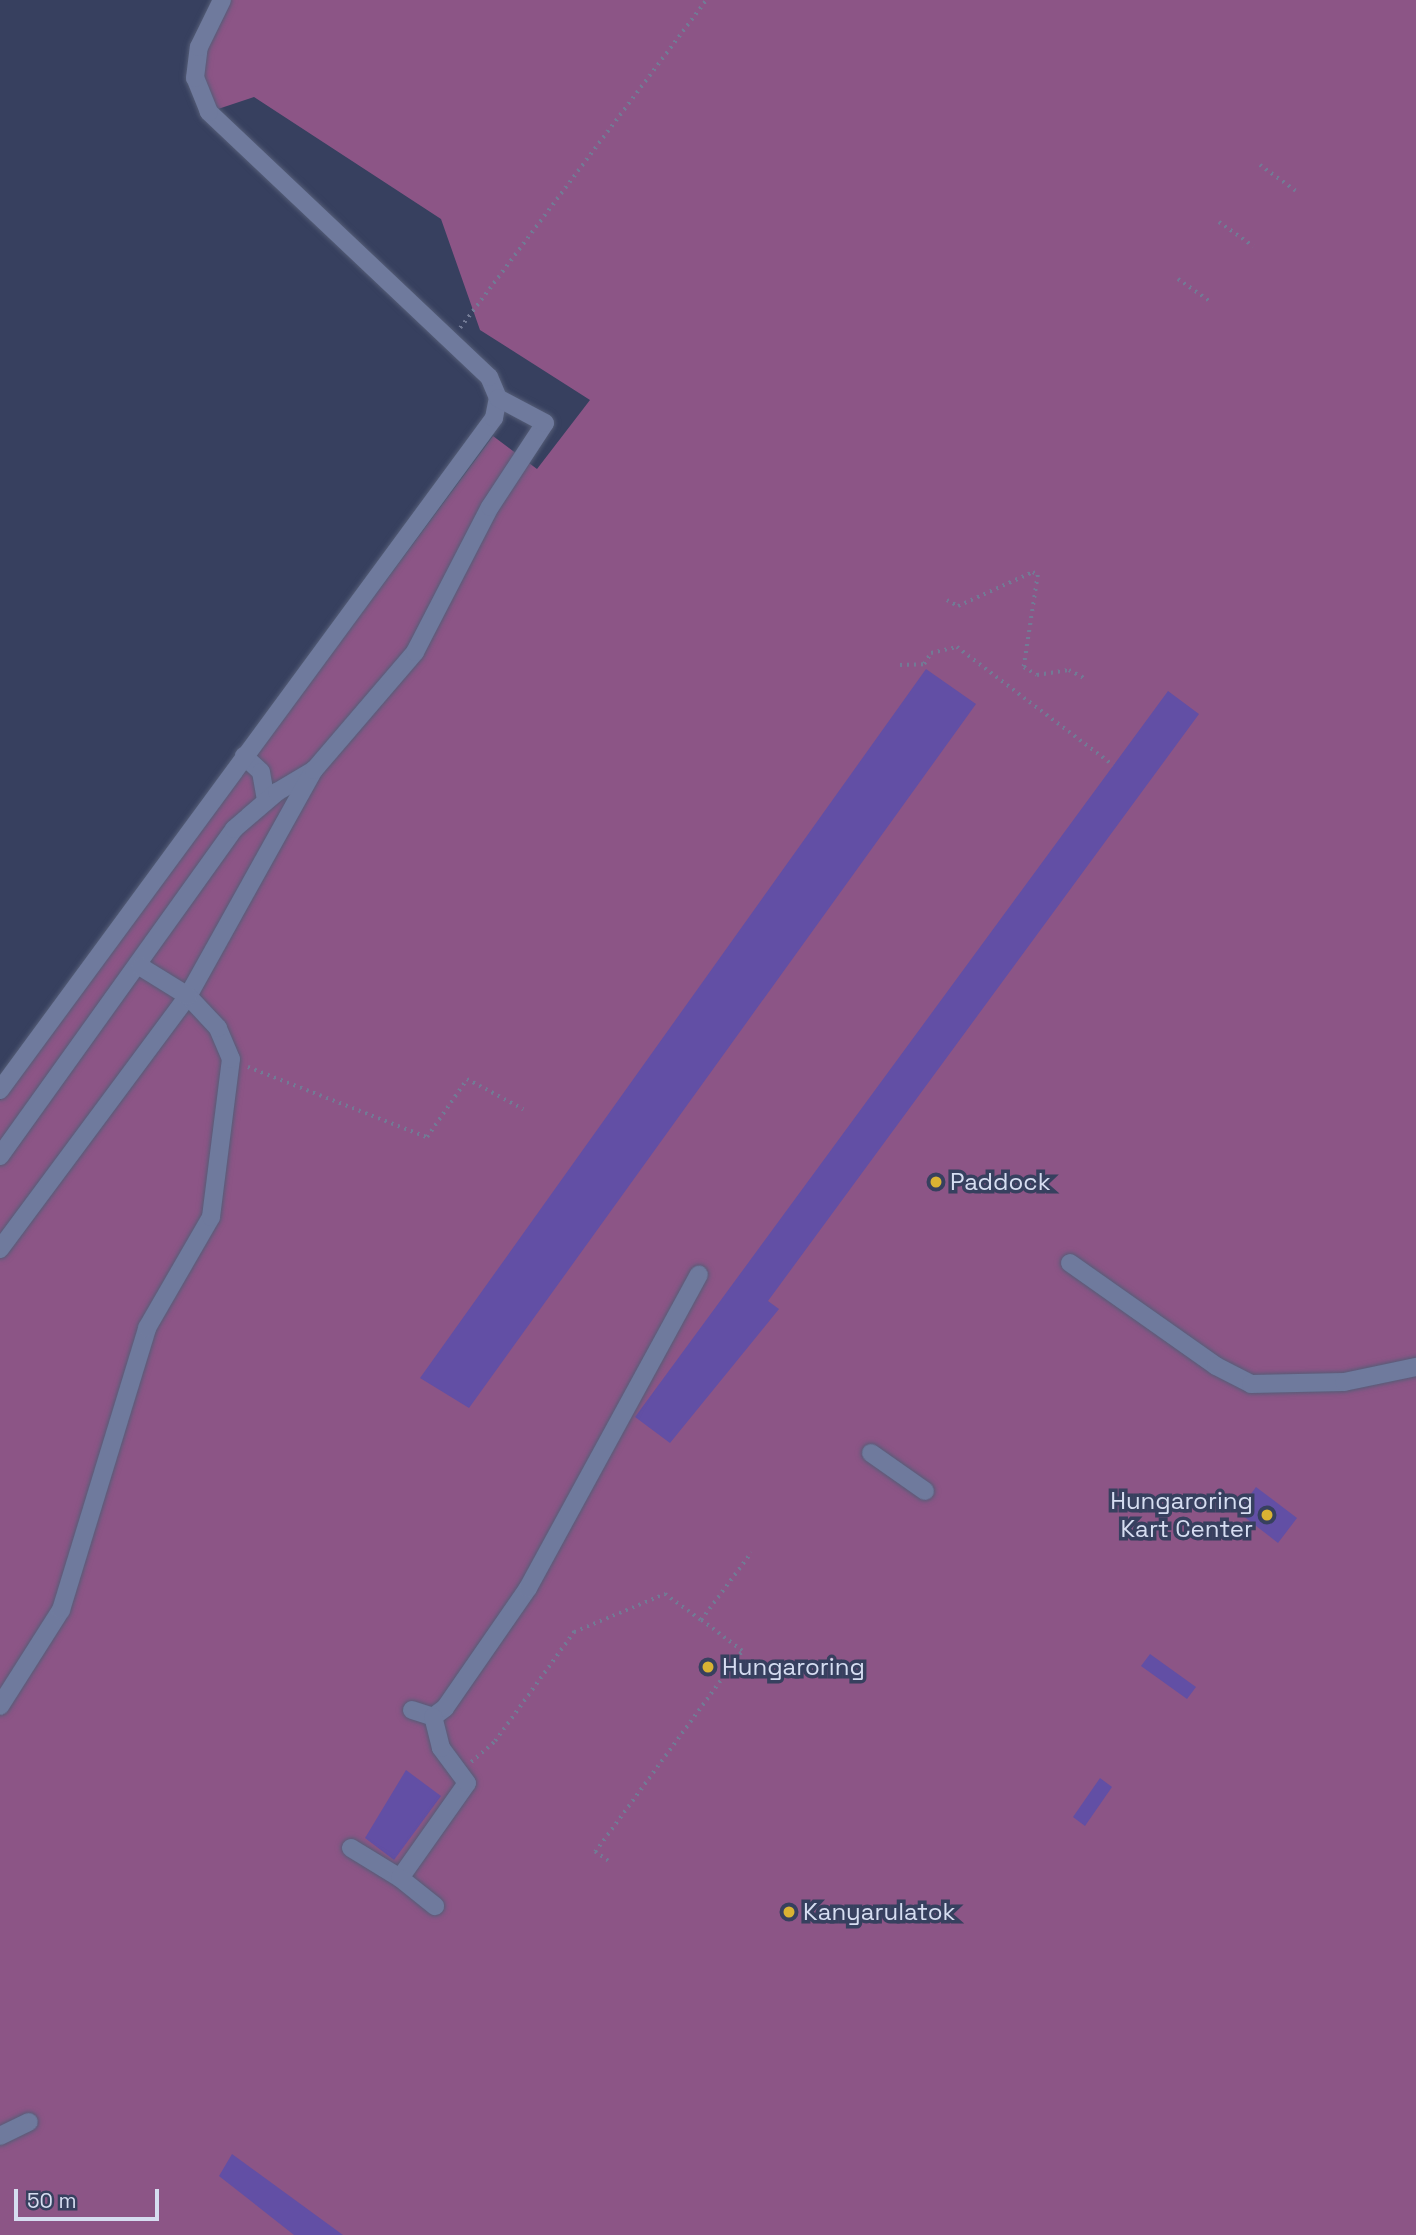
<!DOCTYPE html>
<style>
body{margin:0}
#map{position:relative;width:1416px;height:2235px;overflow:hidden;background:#37405f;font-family:"Space Grotesk",sans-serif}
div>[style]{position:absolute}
.green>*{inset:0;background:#8c5586}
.building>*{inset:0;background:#624fa5}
.path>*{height:3.5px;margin-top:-1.75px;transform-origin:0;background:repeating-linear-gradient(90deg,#727a95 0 2px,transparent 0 7px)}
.roads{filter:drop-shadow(0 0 2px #555d77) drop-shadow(0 0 2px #555d77)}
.minor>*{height:18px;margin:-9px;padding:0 9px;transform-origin:9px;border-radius:9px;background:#6f7a9d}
.dots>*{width:19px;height:19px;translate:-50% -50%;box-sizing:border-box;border:4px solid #37405f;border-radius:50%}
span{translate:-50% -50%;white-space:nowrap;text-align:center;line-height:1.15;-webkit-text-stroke:7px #37405f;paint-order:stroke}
.poi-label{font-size:24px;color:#d6ddf1}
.left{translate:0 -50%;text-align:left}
.right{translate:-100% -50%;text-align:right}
.scale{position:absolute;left:14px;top:2189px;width:145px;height:32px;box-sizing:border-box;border:4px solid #d6ddf1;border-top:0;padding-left:9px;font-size:21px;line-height:24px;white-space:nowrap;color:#d6ddf1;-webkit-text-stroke:5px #37405f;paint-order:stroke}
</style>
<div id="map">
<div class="green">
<i style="clip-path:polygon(222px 0,1416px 0,1416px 2235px,0 2235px,0 1100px,493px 436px,537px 469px,590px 400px,480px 330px,441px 219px,254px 97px,209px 112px,195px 78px)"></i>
</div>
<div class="building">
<i style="clip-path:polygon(926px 669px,976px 704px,469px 1408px,420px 1378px)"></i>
<i style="clip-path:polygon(1168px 691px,1199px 714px,768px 1301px,779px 1309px,670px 1443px,635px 1417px)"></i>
<i style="clip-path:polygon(1256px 1487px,1297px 1518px,1278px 1543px,1238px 1512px)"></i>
<i style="clip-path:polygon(1150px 1654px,1196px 1687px,1187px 1699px,1141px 1666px)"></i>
<i style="clip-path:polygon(406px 1770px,441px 1796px,394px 1860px,365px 1838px)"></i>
<i style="clip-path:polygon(1100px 1778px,1112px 1787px,1085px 1826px,1073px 1817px)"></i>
<i style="clip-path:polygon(232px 2154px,343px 2235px,294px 2235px,219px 2176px)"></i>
</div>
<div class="path">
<i style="left:1260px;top:165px;width:44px;rotate:35.8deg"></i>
<i style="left:1219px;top:222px;width:42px;rotate:35.2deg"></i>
<i style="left:1178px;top:279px;width:40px;rotate:34.9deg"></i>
<i style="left:460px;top:328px;width:410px;rotate:-53.1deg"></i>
<i style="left:947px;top:600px;width:13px;rotate:29deg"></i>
<i style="left:958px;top:606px;width:82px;rotate:-24.4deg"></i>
<i style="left:1033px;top:572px;width:6px;rotate:31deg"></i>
<i style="left:1038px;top:575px;width:93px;rotate:98.7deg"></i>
<i style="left:1024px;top:667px;width:15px;rotate:32deg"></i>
<i style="left:1037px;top:675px;width:32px;rotate:-9deg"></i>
<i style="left:1069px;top:670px;width:19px;rotate:28deg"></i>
<i style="left:900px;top:665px;width:24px;rotate:-2deg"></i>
<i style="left:924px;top:664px;width:13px;rotate:-58deg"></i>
<i style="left:931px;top:653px;width:27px;rotate:-13deg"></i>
<i style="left:957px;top:647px;width:196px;rotate:37.1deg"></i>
<i style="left:248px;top:1067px;width:192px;rotate:21.4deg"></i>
<i style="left:427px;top:1137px;width:70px;rotate:-55.4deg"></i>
<i style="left:467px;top:1079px;width:64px;rotate:28.2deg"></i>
<i style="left:471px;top:1762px;width:32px;rotate:-41deg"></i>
<i style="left:495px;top:1741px;width:135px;rotate:-54.1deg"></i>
<i style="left:574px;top:1632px;width:99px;rotate:-22.7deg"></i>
<i style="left:665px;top:1594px;width:44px;rotate:35.8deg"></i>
<i style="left:608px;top:1861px;width:16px;rotate:-145deg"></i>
<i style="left:595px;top:1852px;width:249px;rotate:-53.8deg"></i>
<i style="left:742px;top:1651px;width:51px;rotate:-142.9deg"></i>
<i style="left:701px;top:1620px;width:84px;rotate:-53.3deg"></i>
</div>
<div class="roads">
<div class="minor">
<i style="left:244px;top:756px;width:23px;rotate:43deg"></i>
<i style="left:261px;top:772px;width:29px;rotate:80deg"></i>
<i style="left:0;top:1090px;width:834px;rotate:-53.68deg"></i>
<i style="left:494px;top:418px;width:20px;rotate:-79deg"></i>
<i style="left:498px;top:398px;width:23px;rotate:-113deg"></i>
<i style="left:489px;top:377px;width:386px;rotate:-136.6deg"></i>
<i style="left:209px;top:112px;width:37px;rotate:-112deg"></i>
<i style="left:195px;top:78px;width:31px;rotate:-83deg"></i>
<i style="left:199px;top:47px;width:52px;rotate:-63.9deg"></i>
<i style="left:0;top:1156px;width:402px;rotate:-54.4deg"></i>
<i style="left:234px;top:829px;width:57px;rotate:-40.7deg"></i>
<i style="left:277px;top:792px;width:43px;rotate:-30.7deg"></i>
<i style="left:0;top:1249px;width:315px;rotate:-53.4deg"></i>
<i style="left:188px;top:996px;width:259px;rotate:-60.9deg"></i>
<i style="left:314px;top:770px;width:155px;rotate:-49.4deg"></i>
<i style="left:415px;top:652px;width:163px;rotate:-62.7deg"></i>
<i style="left:490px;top:507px;width:100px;rotate:-56.8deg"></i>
<i style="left:545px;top:423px;width:53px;rotate:-152deg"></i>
<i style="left:1070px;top:1263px;width:179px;rotate:35.2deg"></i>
<i style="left:1216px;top:1366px;width:39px;rotate:27deg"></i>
<i style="left:1251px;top:1384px;width:93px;rotate:-1.2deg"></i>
<i style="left:1344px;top:1382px;width:74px;rotate:-11.8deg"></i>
<i style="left:871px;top:1453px;width:66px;rotate:35.1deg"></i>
<i style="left:0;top:1706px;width:114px;rotate:-57.6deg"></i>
<i style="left:61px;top:1610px;width:295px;rotate:-73deg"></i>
<i style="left:147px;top:1328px;width:128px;rotate:-60deg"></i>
<i style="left:211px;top:1217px;width:159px;rotate:-82.8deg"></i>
<i style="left:231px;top:1059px;width:34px;rotate:-113deg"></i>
<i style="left:218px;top:1028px;width:44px;rotate:-133.2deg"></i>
<i style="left:188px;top:996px;width:55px;rotate:-148.3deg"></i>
<i style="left:412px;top:1710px;width:22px;rotate:18deg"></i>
<i style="left:433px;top:1717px;width:15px;rotate:-37deg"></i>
<i style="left:445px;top:1708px;width:146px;rotate:-55.3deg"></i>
<i style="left:528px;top:1588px;width:357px;rotate:-61.4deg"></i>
<i style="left:351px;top:1848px;width:57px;rotate:31.5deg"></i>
<i style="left:400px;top:1878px;width:116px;rotate:-54.8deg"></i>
<i style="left:467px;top:1783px;width:44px;rotate:-126.6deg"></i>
<i style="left:441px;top:1748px;width:32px;rotate:-104deg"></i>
<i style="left:400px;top:1878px;width:45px;rotate:38.7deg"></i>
<i style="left:0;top:2136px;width:32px;rotate:-26deg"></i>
</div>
</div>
<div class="dots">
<i style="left:936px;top:1182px;background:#dab333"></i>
<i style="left:1267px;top:1515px;background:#dab333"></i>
<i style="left:708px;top:1667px;background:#dab333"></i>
<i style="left:789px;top:1912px;background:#dab333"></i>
</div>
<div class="poi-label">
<span class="left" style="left:950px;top:1182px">Paddock</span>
<span class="right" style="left:1253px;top:1515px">Hungaroring<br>Kart Center</span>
<span class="left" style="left:722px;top:1667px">Hungaroring</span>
<span class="left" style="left:803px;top:1912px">Kanyarulatok</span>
</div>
<div class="scale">50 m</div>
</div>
